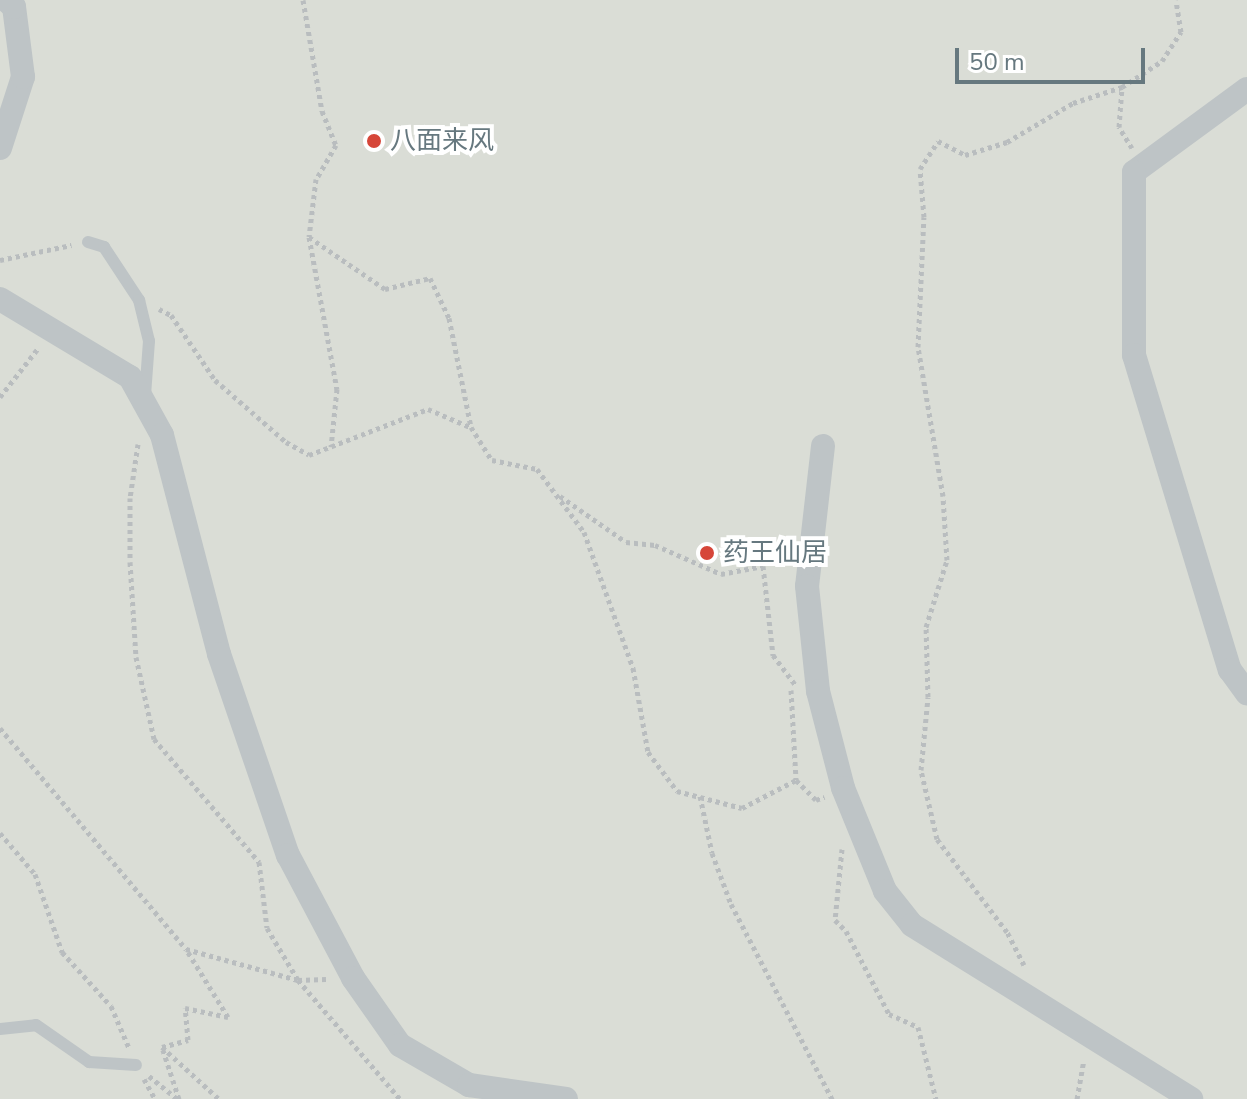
<!DOCTYPE html>
<meta charset="utf-8">
<style>
body{margin:0}
#map{position:relative;width:1247px;height:1099px;overflow:hidden;background:#f9f8f7;font-family:"Nunito Sans","Noto Sans SC",sans-serif}
div>[style]{position:absolute}
.green>*{inset:0;background:#daddd6}
.path>*{height:5px;margin-top:-2.5px;transform-origin:0;background:repeating-linear-gradient(90deg,#b9bdbf 0 4px,transparent 0 8px)}
.service>*{height:12px;margin:-6px;padding:0 6px;transform-origin:6px;border-radius:6px;background:#bec4c6}
.minor>*{height:24px;margin:-12px;padding:0 12px;transform-origin:12px;border-radius:12px;background:#bec4c6}
.dots>*{width:22px;height:22px;translate:-50% -50%;box-sizing:border-box;border:4px solid #fff;border-radius:50%}
span{translate:-50% -50%;white-space:nowrap;text-align:center;line-height:1.15;-webkit-text-stroke:8px #fff;paint-order:stroke}
.poi-label{font-size:26px;color:#66787f}
.left{translate:0 -50%;text-align:left}
.scale{position:absolute;left:955px;top:48px;width:190px;height:36px;box-sizing:border-box;border:4px solid #66787f;border-top:0;padding-left:10px;font-size:24px;line-height:28px;white-space:nowrap;color:#66787f;-webkit-text-stroke:6px #fff;paint-order:stroke}
</style>
<div id="map">
<div class="green">
<i style="clip-path:polygon(0 0,1247px 0,1247px 1099px,0 1099px)"></i>
</div>
<div class="path">
<i style="left:303px;top:0;width:113px;rotate:80.3deg"></i>
<i style="left:322px;top:111px;width:37px;rotate:68deg"></i>
<i style="left:336px;top:145px;width:39px;rotate:120deg"></i>
<i style="left:316px;top:179px;width:58px;rotate:96.9deg"></i>
<i style="left:309px;top:237px;width:92px;rotate:34.4deg"></i>
<i style="left:385px;top:289px;width:46px;rotate:-13.7deg"></i>
<i style="left:430px;top:278px;width:44px;rotate:64.6deg"></i>
<i style="left:449px;top:318px;width:111px;rotate:78.6deg"></i>
<i style="left:471px;top:427px;width:39px;rotate:58deg"></i>
<i style="left:492px;top:460px;width:46px;rotate:11.3deg"></i>
<i style="left:537px;top:469px;width:79px;rotate:53.3deg"></i>
<i style="left:584px;top:532px;width:145px;rotate:70.2deg"></i>
<i style="left:633px;top:668px;width:85px;rotate:79.9deg"></i>
<i style="left:648px;top:752px;width:49px;rotate:53.4deg"></i>
<i style="left:677px;top:791px;width:67px;rotate:14.7deg"></i>
<i style="left:742px;top:808px;width:61px;rotate:-27.4deg"></i>
<i style="left:796px;top:780px;width:28px;rotate:45deg"></i>
<i style="left:816px;top:800px;width:9px;rotate:-21deg"></i>
<i style="left:1132px;top:148px;width:25px;rotate:-122deg"></i>
<i style="left:1119px;top:127px;width:40px;rotate:-85.7deg"></i>
<i style="left:1122px;top:87px;width:48px;rotate:-33deg"></i>
<i style="left:1162px;top:61px;width:35px;rotate:-57deg"></i>
<i style="left:1181px;top:32px;width:32px;rotate:-99deg"></i>
<i style="left:309px;top:237px;width:155px;rotate:79.6deg"></i>
<i style="left:337px;top:389px;width:58px;rotate:95.9deg"></i>
<i style="left:0;top:260px;width:73px;rotate:-11.9deg"></i>
<i style="left:159px;top:309px;width:13px;rotate:27deg"></i>
<i style="left:171px;top:315px;width:78px;rotate:55.9deg"></i>
<i style="left:215px;top:380px;width:94px;rotate:41.1deg"></i>
<i style="left:286px;top:442px;width:26px;rotate:29deg"></i>
<i style="left:309px;top:455px;width:128px;rotate:-21.1deg"></i>
<i style="left:428px;top:409px;width:46px;rotate:23.2deg"></i>
<i style="left:0;top:397px;width:63px;rotate:-52deg"></i>
<i style="left:138px;top:444px;width:55px;rotate:98.4deg"></i>
<i style="left:130px;top:498px;width:64px;rotate:90deg"></i>
<i style="left:130px;top:562px;width:95px;rotate:86.4deg"></i>
<i style="left:136px;top:657px;width:84px;rotate:77.6deg"></i>
<i style="left:154px;top:739px;width:162px;rotate:49.5deg"></i>
<i style="left:259px;top:862px;width:66px;rotate:83.1deg"></i>
<i style="left:267px;top:928px;width:61px;rotate:59.2deg"></i>
<i style="left:298px;top:980px;width:157px;rotate:49.4deg"></i>
<i style="left:560px;top:496px;width:80px;rotate:34.9deg"></i>
<i style="left:626px;top:542px;width:29px;rotate:6deg"></i>
<i style="left:655px;top:545px;width:72px;rotate:23.7deg"></i>
<i style="left:721px;top:574px;width:43px;rotate:-10.8deg"></i>
<i style="left:763px;top:566px;width:90px;rotate:83.6deg"></i>
<i style="left:773px;top:655px;width:39px;rotate:53deg"></i>
<i style="left:791px;top:690px;width:90px;rotate:86.8deg"></i>
<i style="left:0;top:728px;width:289px;rotate:49.9deg"></i>
<i style="left:700px;top:796px;width:58px;rotate:78.1deg"></i>
<i style="left:712px;top:853px;width:54px;rotate:69.6deg"></i>
<i style="left:731px;top:904px;width:220px;rotate:62.6deg"></i>
<i style="left:0;top:833px;width:54px;rotate:49.5deg"></i>
<i style="left:35px;top:874px;width:83px;rotate:70.9deg"></i>
<i style="left:62px;top:952px;width:73px;rotate:47.8deg"></i>
<i style="left:111px;top:1006px;width:46px;rotate:66.8deg"></i>
<i style="left:842px;top:849px;width:71px;rotate:95.6deg"></i>
<i style="left:835px;top:920px;width:16px;rotate:45deg"></i>
<i style="left:846px;top:931px;width:93px;rotate:62.6deg"></i>
<i style="left:889px;top:1014px;width:32px;rotate:24deg"></i>
<i style="left:918px;top:1027px;width:74px;rotate:76deg"></i>
<i style="left:1024px;top:965px;width:37px;rotate:-117deg"></i>
<i style="left:1007px;top:932px;width:116px;rotate:-127deg"></i>
<i style="left:937px;top:839px;width:71px;rotate:-103.1deg"></i>
<i style="left:921px;top:770px;width:73px;rotate:-84.5deg"></i>
<i style="left:928px;top:697px;width:70px;rotate:-91.6deg"></i>
<i style="left:926px;top:627px;width:70px;rotate:-72.6deg"></i>
<i style="left:947px;top:560px;width:64px;rotate:-93.6deg"></i>
<i style="left:943px;top:496px;width:151px;rotate:-99.5deg"></i>
<i style="left:918px;top:347px;width:130px;rotate:-87.4deg"></i>
<i style="left:924px;top:217px;width:48px;rotate:-94.8deg"></i>
<i style="left:920px;top:169px;width:33px;rotate:-57deg"></i>
<i style="left:938px;top:141px;width:30px;rotate:27deg"></i>
<i style="left:965px;top:155px;width:44px;rotate:-17.2deg"></i>
<i style="left:1007px;top:142px;width:77px;rotate:-30.6deg"></i>
<i style="left:1073px;top:103px;width:52px;rotate:-18.1deg"></i>
<i style="left:162px;top:1047px;width:77px;rotate:42.4deg"></i>
<i style="left:149px;top:1076px;width:36px;rotate:39deg"></i>
<i style="left:144px;top:1079px;width:23px;rotate:61deg"></i>
<i style="left:179px;top:1099px;width:55px;rotate:-108.1deg"></i>
<i style="left:162px;top:1047px;width:27px;rotate:-15deg"></i>
<i style="left:188px;top:1040px;width:32px;rotate:-95deg"></i>
<i style="left:185px;top:1008px;width:44px;rotate:11.8deg"></i>
<i style="left:228px;top:1017px;width:80px;rotate:-121.7deg"></i>
<i style="left:186px;top:949px;width:116px;rotate:15.5deg"></i>
<i style="left:298px;top:980px;width:28px;rotate:-2deg"></i>
<i style="left:1077px;top:1099px;width:39px;rotate:-80deg"></i>
</div>
<div class="service">
<i style="left:88px;top:242px;width:17px;rotate:17deg"></i>
<i style="left:104px;top:247px;width:64px;rotate:56.6deg"></i>
<i style="left:139px;top:300px;width:42px;rotate:76.3deg"></i>
<i style="left:149px;top:341px;width:55px;rotate:94.2deg"></i>
<i style="left:0;top:1029px;width:36px;rotate:-6deg"></i>
<i style="left:36px;top:1025px;width:65px;rotate:34.9deg"></i>
<i style="left:89px;top:1062px;width:47px;rotate:3.7deg"></i>
</div>
<div class="minor">
<i style="left:1247px;top:89px;width:140px;rotate:143.7deg"></i>
<i style="left:1134px;top:172px;width:183px;rotate:90deg"></i>
<i style="left:1134px;top:355px;width:329px;rotate:73.1deg"></i>
<i style="left:1230px;top:670px;width:29px;rotate:54deg"></i>
<i style="left:0;top:148px;width:75px;rotate:-72.1deg"></i>
<i style="left:23px;top:77px;width:71px;rotate:-97.3deg"></i>
<i style="left:14px;top:7px;width:11px;rotate:-139deg"></i>
<i style="left:0;top:299px;width:152px;rotate:31deg"></i>
<i style="left:130px;top:377px;width:66px;rotate:61.1deg"></i>
<i style="left:162px;top:435px;width:226px;rotate:75.4deg"></i>
<i style="left:219px;top:654px;width:213px;rotate:71.1deg"></i>
<i style="left:288px;top:855px;width:139px;rotate:62.1deg"></i>
<i style="left:353px;top:978px;width:82px;rotate:55deg"></i>
<i style="left:400px;top:1045px;width:80px;rotate:30.1deg"></i>
<i style="left:469px;top:1085px;width:98px;rotate:8.2deg"></i>
<i style="left:823px;top:446px;width:141px;rotate:96.5deg"></i>
<i style="left:807px;top:586px;width:106px;rotate:84deg"></i>
<i style="left:818px;top:691px;width:100px;rotate:75.5deg"></i>
<i style="left:843px;top:788px;width:111px;rotate:67.8deg"></i>
<i style="left:885px;top:891px;width:43px;rotate:51.5deg"></i>
<i style="left:912px;top:925px;width:329px;rotate:31.9deg"></i>
</div>
<div class="dots">
<i style="left:374px;top:141px;background:#d64639"></i>
<i style="left:707px;top:553px;background:#d64639"></i>
</div>
<div class="poi-label">
<span class="left" style="left:390px;top:141px">八面来风</span>
<span class="left" style="left:723px;top:553px">药王仙居</span>
</div>
<div class="scale">50 m</div>
</div>
